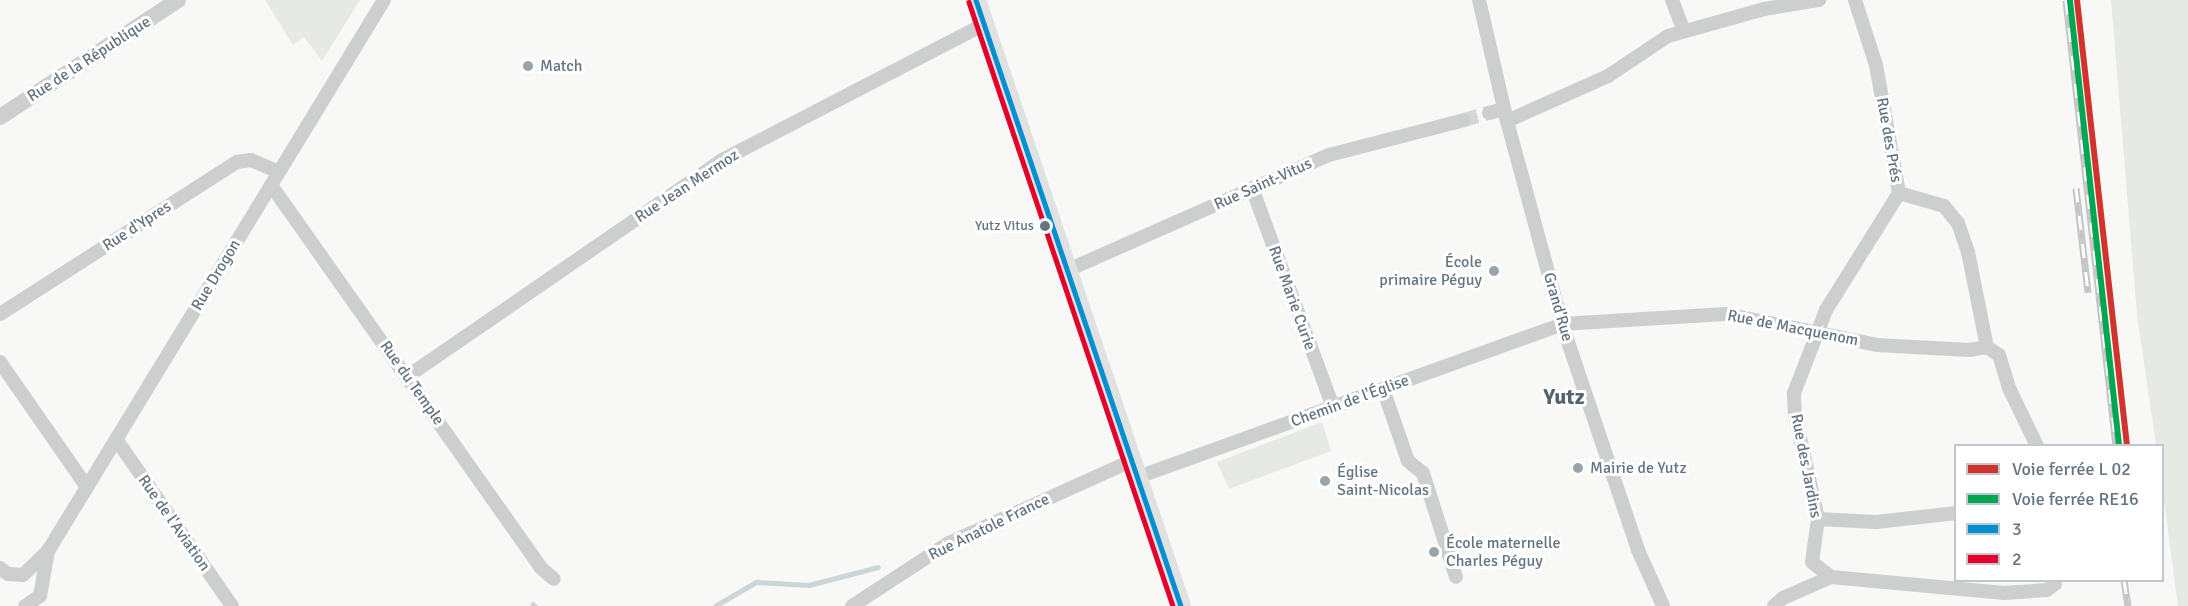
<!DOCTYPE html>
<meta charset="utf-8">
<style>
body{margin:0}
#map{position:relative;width:2188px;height:606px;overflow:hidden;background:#f8f8f7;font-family:Signika,sans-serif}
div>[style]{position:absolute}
.green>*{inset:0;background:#e7eae4}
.stream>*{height:4.5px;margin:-2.25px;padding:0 2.25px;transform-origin:2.25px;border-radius:2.25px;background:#ccd5d7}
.minor-tunnel>*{height:14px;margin-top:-7px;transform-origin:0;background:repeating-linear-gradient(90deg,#d3d7da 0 14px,transparent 0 21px)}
.minor>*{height:14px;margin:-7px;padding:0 7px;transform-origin:7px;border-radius:7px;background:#cdcece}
.tertiary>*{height:16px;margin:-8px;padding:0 8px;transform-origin:8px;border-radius:8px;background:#cdcece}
.secondary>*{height:20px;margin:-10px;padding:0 10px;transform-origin:10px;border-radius:10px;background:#e0e1e1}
.rail>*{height:7px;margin-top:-3.5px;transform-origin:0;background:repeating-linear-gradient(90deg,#fff 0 14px,#c2c4c5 0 28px);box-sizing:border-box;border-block:2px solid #c2c4c5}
.bus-1>*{height:4.5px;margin:-2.25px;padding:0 2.25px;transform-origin:2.25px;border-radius:2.25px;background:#008fd0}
.bus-2>*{height:4.5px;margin:-2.25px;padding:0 2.25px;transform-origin:2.25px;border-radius:2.25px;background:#e4002b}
.rail-1>*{height:6px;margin:-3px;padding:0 3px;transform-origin:3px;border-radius:3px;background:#d1342d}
.rail-2>*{height:6px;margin:-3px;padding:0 3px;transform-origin:3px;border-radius:3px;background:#00a651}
.dots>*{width:16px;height:16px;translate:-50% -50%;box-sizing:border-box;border:3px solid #fff;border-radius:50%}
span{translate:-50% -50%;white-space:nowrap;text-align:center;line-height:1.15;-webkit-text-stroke:6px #fff;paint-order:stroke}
.bus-label{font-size:14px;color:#647581}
.right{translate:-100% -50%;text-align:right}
.street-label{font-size:16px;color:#647581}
.poi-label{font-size:16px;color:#647581}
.left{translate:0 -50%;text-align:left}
.district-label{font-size:22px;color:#56636c;font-weight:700}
.legend{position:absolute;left:1954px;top:444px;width:210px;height:138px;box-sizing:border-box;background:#fff;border:2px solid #c1c8cd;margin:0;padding:8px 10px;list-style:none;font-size:18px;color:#647581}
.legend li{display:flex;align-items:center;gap:12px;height:30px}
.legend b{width:30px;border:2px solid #c1c8cd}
</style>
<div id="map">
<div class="green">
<i style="clip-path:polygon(265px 0,360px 0,322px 61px,304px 37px,293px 45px)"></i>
<i style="clip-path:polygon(2111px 0,2188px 0,2188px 606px,2178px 606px,2163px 493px,2162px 446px,2156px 445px,2137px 315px)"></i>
<i style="clip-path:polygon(1322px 422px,1331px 451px,1229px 489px,1217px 462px)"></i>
</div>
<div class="stream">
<i style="left:533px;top:604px;width:3px;rotate:45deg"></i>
<i style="left:715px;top:606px;width:48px;rotate:-30.3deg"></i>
<i style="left:756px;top:582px;width:53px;rotate:3.2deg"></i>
<i style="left:809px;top:585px;width:71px;rotate:-14.6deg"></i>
</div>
<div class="minor-tunnel">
<i style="left:1464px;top:120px;width:26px;rotate:-16deg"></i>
</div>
<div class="minor">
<i style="left:1479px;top:0;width:124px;rotate:77deg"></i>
<i style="left:1507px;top:121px;width:210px;rotate:74.8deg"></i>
<i style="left:1562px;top:324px;width:238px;rotate:71.4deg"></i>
<i style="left:1638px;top:550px;width:61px;rotate:65.9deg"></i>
<i style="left:1672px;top:0;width:33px;rotate:69deg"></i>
<i style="left:1855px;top:0;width:68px;rotate:72.1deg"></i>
<i style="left:1876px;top:65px;width:130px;rotate:79.8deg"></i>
<i style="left:1489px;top:113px;width:16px;rotate:-15deg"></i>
<i style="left:1507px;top:121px;width:111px;rotate:-24deg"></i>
<i style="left:1608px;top:76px;width:72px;rotate:-33.7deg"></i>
<i style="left:1668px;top:36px;width:100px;rotate:-15.7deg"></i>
<i style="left:1764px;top:9px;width:56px;rotate:-9.3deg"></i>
<i style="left:271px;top:185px;width:467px;rotate:54.8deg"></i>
<i style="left:540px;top:567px;width:18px;rotate:41deg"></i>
<i style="left:1252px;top:188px;width:233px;rotate:69.7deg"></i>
<i style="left:1899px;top:193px;width:47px;rotate:16.1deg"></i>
<i style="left:1944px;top:206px;width:22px;rotate:51deg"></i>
<i style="left:1958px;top:223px;width:31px;rotate:71deg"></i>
<i style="left:1968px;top:252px;width:97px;rotate:78.7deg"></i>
<i style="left:1070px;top:269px;width:283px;rotate:-23.8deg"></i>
<i style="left:1329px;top:155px;width:139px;rotate:-14.5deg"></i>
<i style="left:0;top:314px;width:282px;rotate:-32.7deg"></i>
<i style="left:237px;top:162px;width:14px;rotate:-8deg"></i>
<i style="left:251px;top:160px;width:30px;rotate:23deg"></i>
<i style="left:1987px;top:347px;width:14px;rotate:34deg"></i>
<i style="left:1999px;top:355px;width:34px;rotate:73deg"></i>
<i style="left:2009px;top:388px;width:64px;rotate:64.2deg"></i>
<i style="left:0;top:362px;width:152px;rotate:55.2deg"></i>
<i style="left:408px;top:376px;width:383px;rotate:-34.5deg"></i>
<i style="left:724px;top:159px;width:293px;rotate:-27.4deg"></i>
<i style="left:1383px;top:389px;width:76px;rotate:70.9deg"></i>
<i style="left:1408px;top:461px;width:19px;rotate:39deg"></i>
<i style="left:1423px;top:473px;width:109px;rotate:72.4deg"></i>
<i style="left:116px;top:439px;width:203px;rotate:55.2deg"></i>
<i style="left:1138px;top:477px;width:451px;rotate:-19.8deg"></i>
<i style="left:1562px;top:324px;width:164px;rotate:-3.5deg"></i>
<i style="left:1726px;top:314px;width:154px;rotate:11.6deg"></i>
<i style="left:1877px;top:345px;width:92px;rotate:3.1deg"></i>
<i style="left:1969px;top:350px;width:18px;rotate:-9deg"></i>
<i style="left:1818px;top:519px;width:58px;rotate:3deg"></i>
<i style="left:1876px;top:522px;width:81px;rotate:-6.4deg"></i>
<i style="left:0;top:568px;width:10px;rotate:37deg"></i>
<i style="left:8px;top:574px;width:15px;rotate:4deg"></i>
<i style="left:23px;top:575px;width:35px;rotate:-44deg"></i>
<i style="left:48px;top:551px;width:645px;rotate:-58.63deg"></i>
<i style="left:1831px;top:577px;width:24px;rotate:-142deg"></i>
<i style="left:1812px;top:562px;width:43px;rotate:-82.1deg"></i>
<i style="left:1818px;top:519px;width:107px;rotate:-102.5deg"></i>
<i style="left:1795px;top:415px;width:22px;rotate:-93deg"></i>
<i style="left:1794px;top:393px;width:89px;rotate:-68.9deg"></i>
<i style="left:1826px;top:310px;width:138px;rotate:-58deg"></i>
<i style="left:25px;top:606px;width:18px;rotate:-34deg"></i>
<i style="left:40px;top:596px;width:46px;rotate:-79.9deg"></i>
<i style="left:852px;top:606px;width:113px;rotate:-33.1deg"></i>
<i style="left:947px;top:544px;width:204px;rotate:-24.3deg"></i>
<i style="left:1774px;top:606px;width:12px;rotate:-42deg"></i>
<i style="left:1783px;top:598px;width:52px;rotate:-23.6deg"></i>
<i style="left:1831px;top:577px;width:174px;rotate:5.3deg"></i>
<i style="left:2004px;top:593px;width:43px;rotate:-4deg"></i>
<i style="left:2047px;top:590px;width:10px;rotate:-37deg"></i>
</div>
<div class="tertiary">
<i style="left:0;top:117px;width:213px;rotate:-33.3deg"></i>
</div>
<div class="secondary">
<i style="left:976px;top:0;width:640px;rotate:71.31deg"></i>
</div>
<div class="rail">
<i style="left:2066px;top:0;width:449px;rotate:83.6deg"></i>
<i style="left:2076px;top:188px;width:105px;rotate:83.4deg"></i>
<i style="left:2124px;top:580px;width:26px;rotate:81deg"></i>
</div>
<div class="bus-1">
<i style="left:976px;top:0;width:640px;rotate:71.31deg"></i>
</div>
<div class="bus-2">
<i style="left:969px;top:2px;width:638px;rotate:71.34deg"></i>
</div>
<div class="rail-1">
<i style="left:2077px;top:0;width:449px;rotate:83.6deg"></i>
</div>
<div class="rail-2">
<i style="left:2070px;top:1px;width:448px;rotate:83.7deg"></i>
</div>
<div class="dots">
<i style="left:528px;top:66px;background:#98a3aa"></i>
<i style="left:1045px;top:226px;background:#647581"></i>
<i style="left:1494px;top:271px;background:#98a3aa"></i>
<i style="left:1578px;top:468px;background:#98a3aa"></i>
<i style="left:1325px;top:481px;background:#98a3aa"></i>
<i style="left:1434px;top:552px;background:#98a3aa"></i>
</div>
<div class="bus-label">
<span class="right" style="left:1034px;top:226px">Yutz Vitus</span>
</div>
<div class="street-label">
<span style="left:89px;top:59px;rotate:-33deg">Rue de la République</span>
<span style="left:1889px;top:140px;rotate:80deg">Rue des Prés</span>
<span style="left:1263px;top:184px;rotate:-24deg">Rue Saint-Vitus</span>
<span style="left:687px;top:186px;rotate:-33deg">Rue Jean Mermoz</span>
<span style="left:137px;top:226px;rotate:-33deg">Rue d'Ypres</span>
<span style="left:216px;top:275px;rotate:-59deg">Rue Drogon</span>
<span style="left:1292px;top:298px;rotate:70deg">Rue Marie Curie</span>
<span style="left:1558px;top:307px;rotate:74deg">Grand'Rue</span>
<span style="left:1793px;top:328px;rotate:11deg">Rue de Macquenom</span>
<span style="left:412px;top:383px;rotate:55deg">Rue du Temple</span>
<span style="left:1350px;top:401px;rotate:-20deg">Chemin de l'Église</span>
<span style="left:1806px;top:466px;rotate:79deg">Rue des Jardins</span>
<span style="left:174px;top:523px;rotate:55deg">Rue de l'Aviation</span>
<span style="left:989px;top:527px;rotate:-26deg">Rue Anatole France</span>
</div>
<div class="poi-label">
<span class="left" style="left:540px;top:66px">Match</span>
<span class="right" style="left:1482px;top:271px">École<br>primaire Péguy</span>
<span class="left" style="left:1590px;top:468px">Mairie de Yutz</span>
<span class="left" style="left:1337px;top:481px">Église<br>Saint-Nicolas</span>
<span class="left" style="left:1446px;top:552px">École maternelle<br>Charles Péguy</span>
</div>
<div class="district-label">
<span style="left:1564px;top:397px">Yutz</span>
</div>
<ul class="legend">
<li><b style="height:8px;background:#d1342d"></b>Voie ferrée L 02</li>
<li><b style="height:8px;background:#00a651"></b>Voie ferrée RE16</li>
<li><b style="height:8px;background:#008fd0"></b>3</li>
<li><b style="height:8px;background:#e4002b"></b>2</li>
</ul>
</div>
